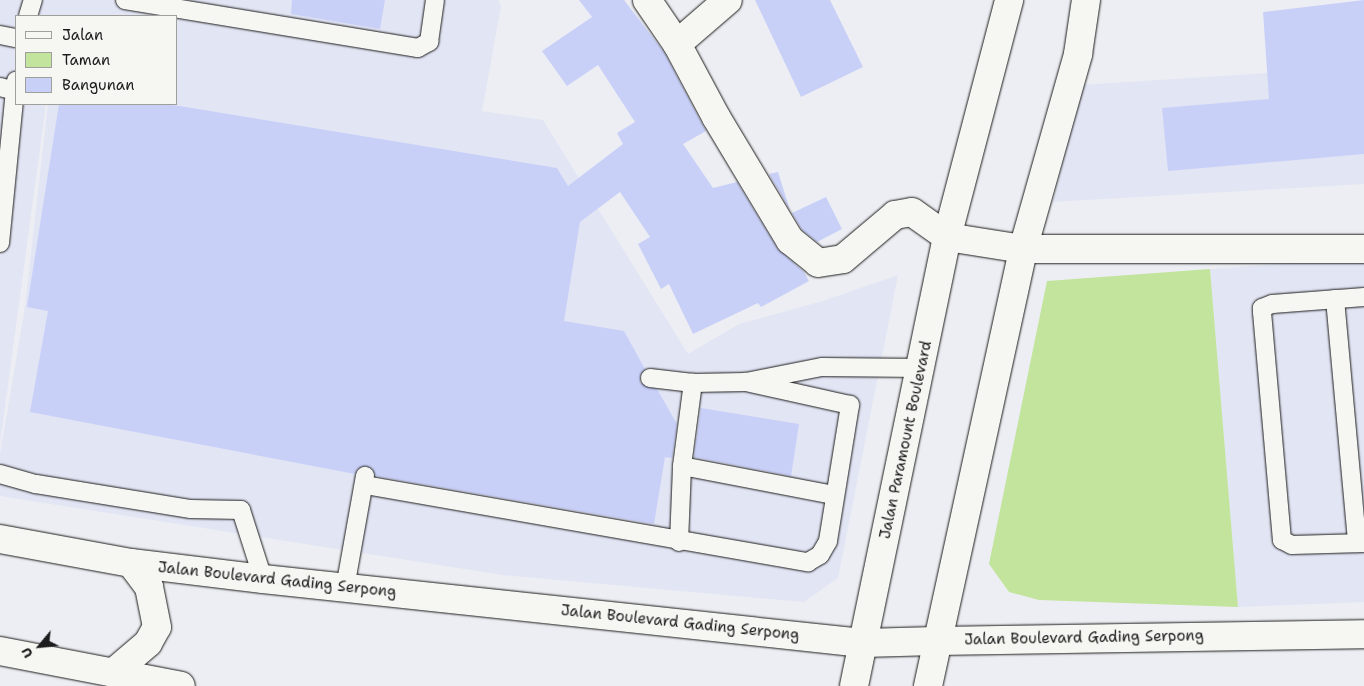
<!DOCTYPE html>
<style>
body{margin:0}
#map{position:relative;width:1364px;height:686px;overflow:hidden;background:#edeef3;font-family:"Shantell Sans",sans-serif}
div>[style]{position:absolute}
.built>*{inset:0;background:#e2e5f4}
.green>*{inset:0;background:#c2e49d}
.building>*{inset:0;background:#c9d0f8}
.roads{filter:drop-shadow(0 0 1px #1c1c1c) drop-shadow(0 0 1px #1c1c1c)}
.service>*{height:18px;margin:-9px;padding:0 9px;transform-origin:9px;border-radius:9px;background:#f6f6f2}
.minor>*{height:28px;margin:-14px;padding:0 14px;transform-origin:14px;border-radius:14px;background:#f6f6f2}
.secondary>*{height:28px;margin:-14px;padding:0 14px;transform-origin:14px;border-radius:14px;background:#f6f6f2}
.primary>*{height:28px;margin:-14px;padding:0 14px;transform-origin:14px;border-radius:14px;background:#f6f6f2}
span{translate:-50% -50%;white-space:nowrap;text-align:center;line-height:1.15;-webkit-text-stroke:4.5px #f6f6f2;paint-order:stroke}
.street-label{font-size:15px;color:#1c1c1c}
.legend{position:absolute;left:15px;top:15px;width:162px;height:90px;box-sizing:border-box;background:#f6f6f2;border:1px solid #9f9f9c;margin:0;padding:6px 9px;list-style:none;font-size:15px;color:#1c1c1c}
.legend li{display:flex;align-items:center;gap:10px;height:25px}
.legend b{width:25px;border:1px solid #9f9f9c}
.north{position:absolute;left:15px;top:621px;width:50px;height:50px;-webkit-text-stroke:4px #f6f6f2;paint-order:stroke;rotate:242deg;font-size:14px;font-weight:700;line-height:20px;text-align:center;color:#1c1c1c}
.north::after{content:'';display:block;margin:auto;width:18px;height:22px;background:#1c1c1c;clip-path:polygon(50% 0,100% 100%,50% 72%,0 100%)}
</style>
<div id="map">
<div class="built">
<i style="clip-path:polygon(0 0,498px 0,501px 6px,482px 111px,543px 120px,688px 354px,739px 324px,823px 301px,898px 275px,838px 578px,804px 602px,503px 575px,0 496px,0 454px,25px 307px,48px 104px,176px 104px,176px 16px,16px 16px,16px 104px,46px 104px,0 444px)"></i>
<i style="clip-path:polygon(1364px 67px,1364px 184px,1053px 202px,1081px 85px)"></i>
<i style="clip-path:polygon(1364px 258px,1364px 602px,1238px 607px,1210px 269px)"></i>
</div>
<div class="green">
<i style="clip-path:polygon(1210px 269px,1238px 607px,1039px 600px,1009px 592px,989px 564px,1047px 281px)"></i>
</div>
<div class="building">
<i style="clip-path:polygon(292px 0,385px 0,380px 29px,291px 14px)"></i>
<i style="clip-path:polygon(579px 0,624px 0,664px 52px,706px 131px,683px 144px,713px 188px,737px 182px,777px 248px,804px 272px,809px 281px,761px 307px,758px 303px,693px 334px,669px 284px,661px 289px,638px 244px,650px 237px,620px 192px,580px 222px,564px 321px,624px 331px,645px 369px,640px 376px,640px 383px,657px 389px,677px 424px,672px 458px,665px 457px,654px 524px,375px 476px,372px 468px,366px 466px,357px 469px,355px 474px,30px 412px,48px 311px,27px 307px,59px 104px,167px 104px,557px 168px,568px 186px,623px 144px,617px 133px,635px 122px,598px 65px,567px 86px,542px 51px,592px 17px)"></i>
<i style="clip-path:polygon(755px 0,830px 0,863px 67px,801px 97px)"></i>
<i style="clip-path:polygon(1364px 0,1364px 154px,1168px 171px,1162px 108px,1269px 99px,1263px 12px)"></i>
<i style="clip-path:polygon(778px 172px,790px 210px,769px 174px)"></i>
<i style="clip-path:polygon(826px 197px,842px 229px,817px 242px,802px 230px,792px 213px)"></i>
<i style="clip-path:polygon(701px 408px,799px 424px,791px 476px,694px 457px)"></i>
</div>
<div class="roads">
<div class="service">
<i style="left:125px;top:0;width:297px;rotate:9.3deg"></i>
<i style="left:418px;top:48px;width:13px;rotate:-29deg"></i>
<i style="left:429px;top:42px;width:42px;rotate:-81.9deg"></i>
<i style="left:28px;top:16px;width:17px;rotate:-73deg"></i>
<i style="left:0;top:35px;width:16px;rotate:11deg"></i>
<i style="left:0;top:87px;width:16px;rotate:15deg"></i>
<i style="left:0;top:243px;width:163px;rotate:-84.4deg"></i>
<i style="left:1364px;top:297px;width:92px;rotate:175.6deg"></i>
<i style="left:1272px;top:304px;width:11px;rotate:158deg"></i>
<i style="left:1262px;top:308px;width:4px;rotate:90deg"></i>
<i style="left:1262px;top:312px;width:229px;rotate:85deg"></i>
<i style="left:1282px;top:540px;width:11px;rotate:27deg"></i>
<i style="left:1292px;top:545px;width:72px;rotate:-1.6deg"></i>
<i style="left:1335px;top:299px;width:245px;rotate:84.8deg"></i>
<i style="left:650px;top:378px;width:43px;rotate:6.6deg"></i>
<i style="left:693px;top:383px;width:53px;rotate:-1.1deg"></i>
<i style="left:746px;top:382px;width:77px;rotate:-11.2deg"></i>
<i style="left:822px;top:367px;width:100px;rotate:0.6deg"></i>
<i style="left:682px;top:466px;width:155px;rotate:10.8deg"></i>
<i style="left:0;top:474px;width:37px;rotate:16deg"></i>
<i style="left:36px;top:484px;width:157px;rotate:9.2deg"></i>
<i style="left:191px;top:509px;width:50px;rotate:1.1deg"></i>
<i style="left:241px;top:510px;width:72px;rotate:72.3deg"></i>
<i style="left:365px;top:485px;width:450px;rotate:9.9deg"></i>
<i style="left:808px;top:562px;width:14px;rotate:-30deg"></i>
<i style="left:820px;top:555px;width:16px;rotate:-60deg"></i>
<i style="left:828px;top:541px;width:138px;rotate:-80.8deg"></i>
<i style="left:850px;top:405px;width:107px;rotate:-167.5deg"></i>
<i style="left:679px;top:542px;width:76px;rotate:-87.7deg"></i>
<i style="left:682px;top:466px;width:84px;rotate:-82.5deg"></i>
<i style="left:345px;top:588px;width:114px;rotate:-79.9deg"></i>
</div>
<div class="minor">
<i style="left:647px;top:0;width:53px;rotate:55.7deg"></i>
<i style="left:677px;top:44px;width:83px;rotate:61.9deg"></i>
<i style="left:716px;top:117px;width:144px;rotate:59deg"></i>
<i style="left:790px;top:240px;width:36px;rotate:39deg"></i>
<i style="left:818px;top:263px;width:25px;rotate:-9deg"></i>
<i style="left:843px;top:259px;width:68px;rotate:-40.2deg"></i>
<i style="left:895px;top:215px;width:17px;rotate:-10deg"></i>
<i style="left:912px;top:212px;width:43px;rotate:35.5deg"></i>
<i style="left:947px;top:237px;width:77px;rotate:9deg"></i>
<i style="left:1023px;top:249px;width:341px"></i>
<i style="left:677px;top:44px;width:67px;rotate:-40.8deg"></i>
</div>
<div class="secondary">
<i style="left:936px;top:641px;width:428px;rotate:-0.9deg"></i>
</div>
<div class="primary">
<i style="left:0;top:539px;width:133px;rotate:10.4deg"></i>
<i style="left:131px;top:563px;width:133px;rotate:6.9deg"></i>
<i style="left:263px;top:579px;width:603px;rotate:6.09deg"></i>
<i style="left:863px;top:643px;width:73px;rotate:-1.6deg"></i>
<i style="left:0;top:651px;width:184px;rotate:10.9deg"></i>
<i style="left:113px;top:673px;width:46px;rotate:-40.6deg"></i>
<i style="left:148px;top:643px;width:18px;rotate:-61deg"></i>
<i style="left:157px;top:627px;width:41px;rotate:-101.3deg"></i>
<i style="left:149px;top:587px;width:30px;rotate:-127deg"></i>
<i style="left:854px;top:686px;width:459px;rotate:-78.3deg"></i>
<i style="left:947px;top:237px;width:245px;rotate:-75.3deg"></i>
<i style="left:928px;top:686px;width:447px;rotate:-77.7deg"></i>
<i style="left:1023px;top:249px;width:203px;rotate:-74.2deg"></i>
<i style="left:1078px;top:54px;width:55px;rotate:-81.6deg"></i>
</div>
</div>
<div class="street-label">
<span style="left:906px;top:440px;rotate:-78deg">Jalan Paramount Boulevard</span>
<span style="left:277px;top:580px;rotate:6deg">Jalan Boulevard Gading Serpong</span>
<span style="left:680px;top:623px;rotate:6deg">Jalan Boulevard Gading Serpong</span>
<span style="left:1084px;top:638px;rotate:-1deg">Jalan Boulevard Gading Serpong</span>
</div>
<ul class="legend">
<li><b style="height:6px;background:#f6f6f2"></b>Jalan</li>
<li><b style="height:14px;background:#c2e49d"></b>Taman</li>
<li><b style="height:14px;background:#c9d0f8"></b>Bangunan</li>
</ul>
<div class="north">U</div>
</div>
